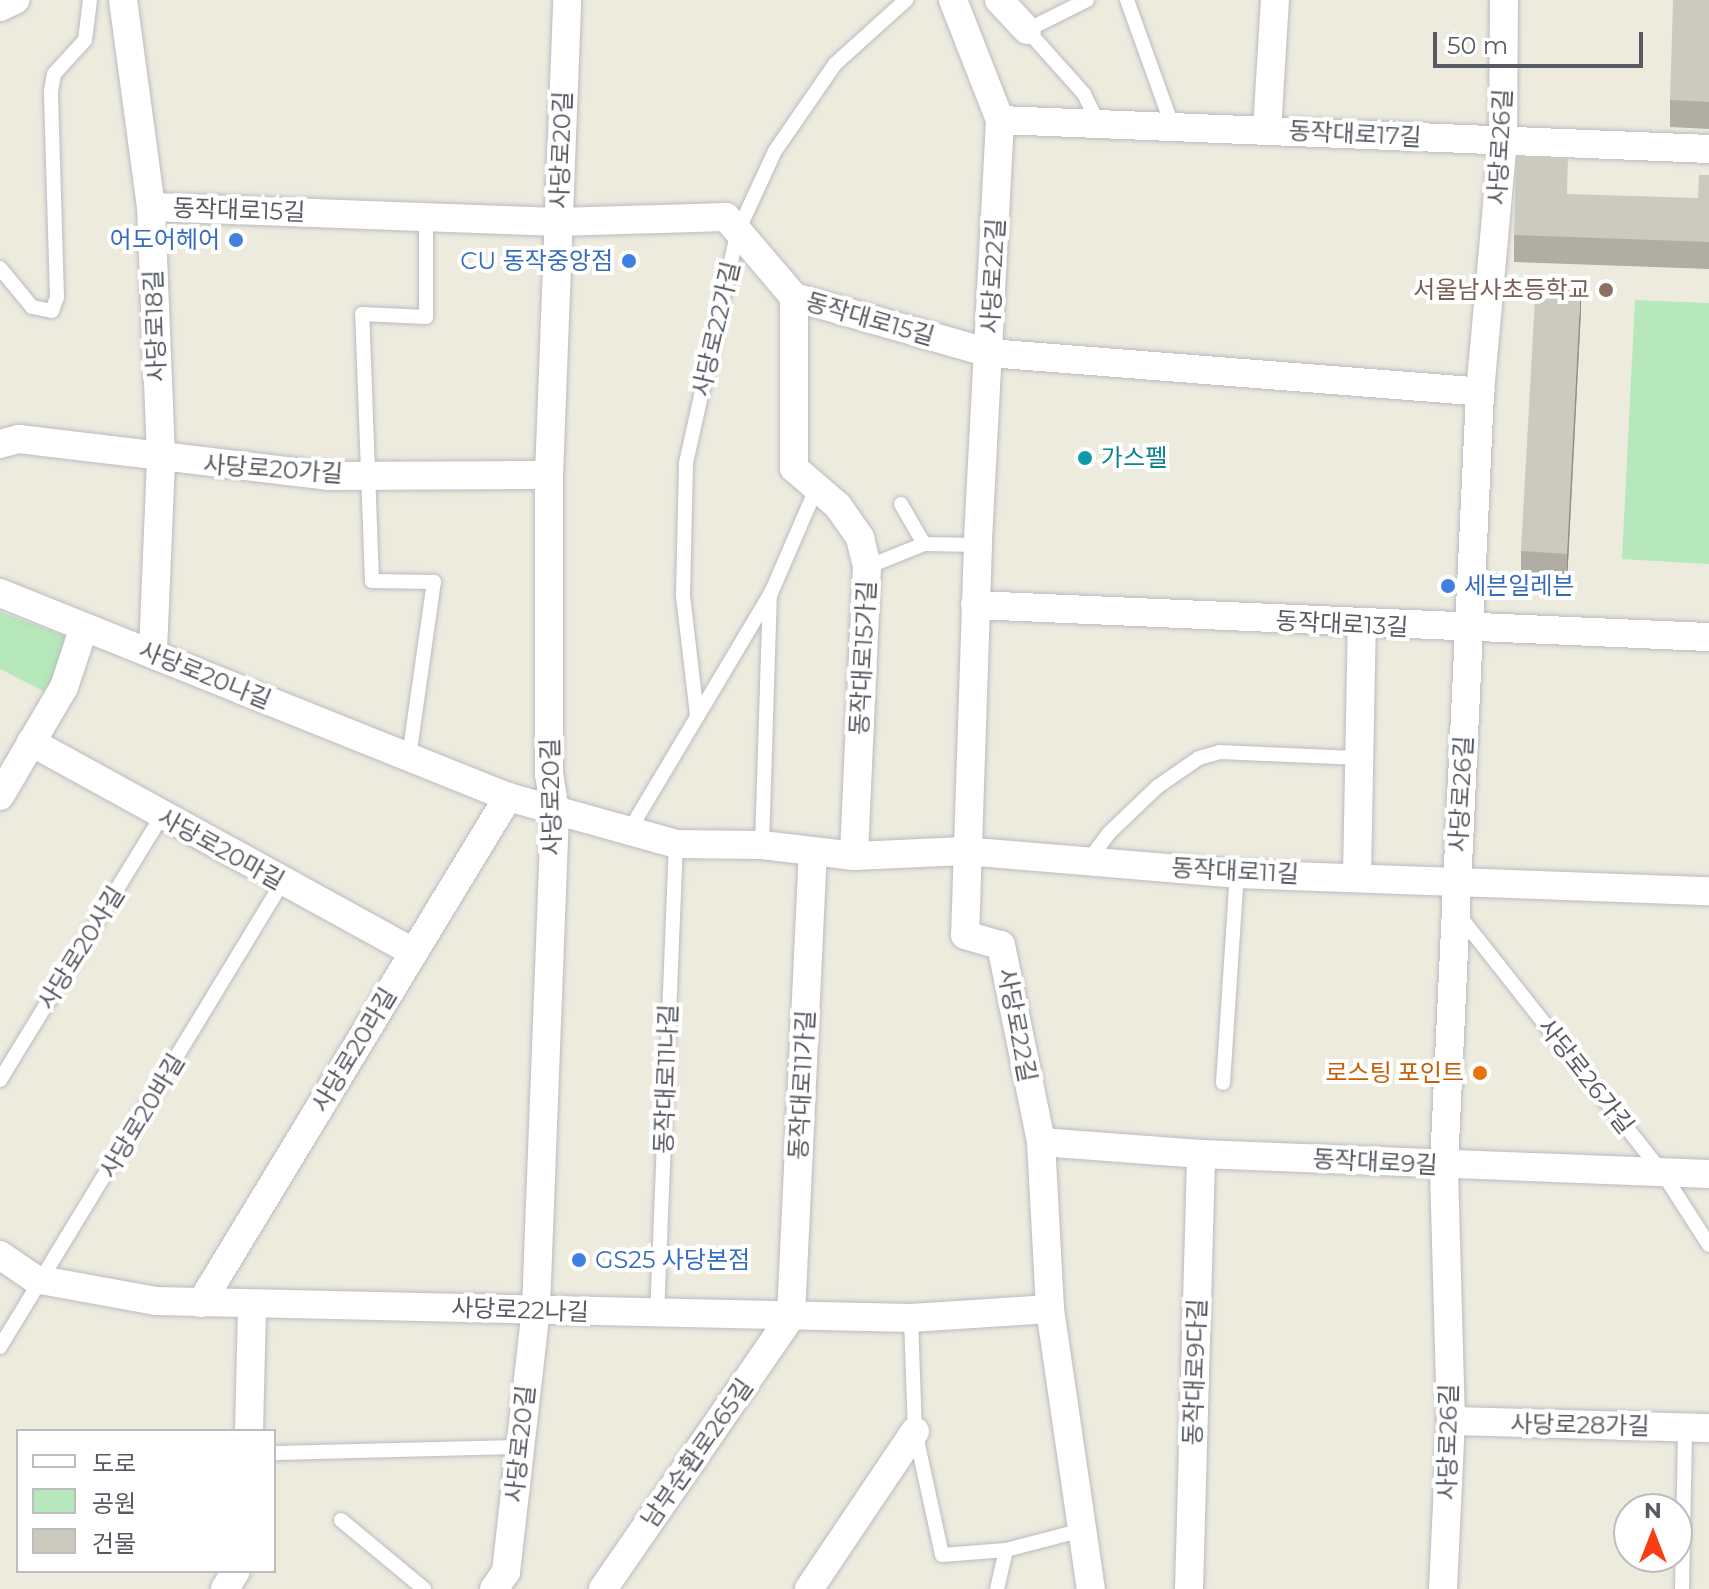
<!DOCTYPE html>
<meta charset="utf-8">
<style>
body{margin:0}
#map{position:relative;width:1709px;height:1589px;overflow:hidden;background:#edebde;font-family:Montserrat,"Noto Sans KR",sans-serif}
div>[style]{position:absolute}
.green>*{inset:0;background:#b6e8bb}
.roads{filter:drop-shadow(0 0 2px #b9bbc2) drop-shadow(0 0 2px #b9bbc2)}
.service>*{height:14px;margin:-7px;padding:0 7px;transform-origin:7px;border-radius:7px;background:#fff}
.minor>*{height:28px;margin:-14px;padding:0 14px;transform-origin:14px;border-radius:14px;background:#fff}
.wall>*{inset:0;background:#afada4}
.shaded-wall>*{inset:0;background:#8f8d86}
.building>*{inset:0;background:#ccc9bf}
.dots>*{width:22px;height:22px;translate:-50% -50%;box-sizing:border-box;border:4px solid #fff;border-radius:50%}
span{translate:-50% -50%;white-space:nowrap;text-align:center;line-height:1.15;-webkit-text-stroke:8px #fff;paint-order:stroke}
.street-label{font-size:24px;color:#575b61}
.shop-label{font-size:24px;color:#366cbe}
.right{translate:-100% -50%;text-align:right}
.left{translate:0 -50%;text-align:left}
.education-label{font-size:24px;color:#785e54}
.culture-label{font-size:24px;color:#0d838f}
.food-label{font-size:24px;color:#c56008}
.legend{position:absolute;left:16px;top:1429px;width:260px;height:144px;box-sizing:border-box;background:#fff;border:2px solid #bcbdc0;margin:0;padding:10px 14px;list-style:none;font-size:24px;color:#575b61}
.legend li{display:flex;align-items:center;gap:16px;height:40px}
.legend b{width:40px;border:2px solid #bcbdc0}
.north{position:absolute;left:1613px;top:1493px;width:80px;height:80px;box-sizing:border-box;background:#fff;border:2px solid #bcbdc0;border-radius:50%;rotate:0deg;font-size:22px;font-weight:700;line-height:32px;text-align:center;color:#575b61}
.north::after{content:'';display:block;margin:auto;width:28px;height:36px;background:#fb3d15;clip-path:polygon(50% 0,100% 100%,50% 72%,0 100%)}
.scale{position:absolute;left:1433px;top:32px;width:210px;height:36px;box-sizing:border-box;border:4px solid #575b61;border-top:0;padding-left:10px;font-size:24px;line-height:28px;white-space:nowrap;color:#575b61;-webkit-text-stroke:6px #fff;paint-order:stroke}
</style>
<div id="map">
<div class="green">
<i style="clip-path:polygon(1635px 300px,1709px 303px,1709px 564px,1622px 559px)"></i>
<i style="clip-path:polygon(0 612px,65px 636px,51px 695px,0 669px)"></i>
</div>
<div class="roads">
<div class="service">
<i style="left:1087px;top:0;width:67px;rotate:153.4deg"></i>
<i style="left:1027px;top:30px;width:86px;rotate:48.3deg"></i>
<i style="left:1084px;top:94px;width:32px;rotate:64deg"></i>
<i style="left:1127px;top:0;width:136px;rotate:70.2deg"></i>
<i style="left:0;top:268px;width:50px;rotate:50.6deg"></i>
<i style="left:32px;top:307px;width:20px;rotate:11deg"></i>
<i style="left:52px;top:311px;width:15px;rotate:-70deg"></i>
<i style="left:57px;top:297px;width:206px;rotate:-91.7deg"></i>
<i style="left:51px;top:91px;width:17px;rotate:-80deg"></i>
<i style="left:54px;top:74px;width:46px;rotate:-47.6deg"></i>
<i style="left:85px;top:40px;width:40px;rotate:-82.9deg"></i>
<i style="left:901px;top:504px;width:46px;rotate:60.1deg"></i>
<i style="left:924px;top:544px;width:54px;rotate:1.1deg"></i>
<i style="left:867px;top:567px;width:61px;rotate:-22deg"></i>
<i style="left:697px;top:715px;width:121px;rotate:-96.7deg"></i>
<i style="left:683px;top:595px;width:132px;rotate:-88.7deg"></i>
<i style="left:686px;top:463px;width:238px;rotate:-77.4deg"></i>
<i style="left:738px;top:231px;width:88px;rotate:-65.2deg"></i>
<i style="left:775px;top:151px;width:106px;rotate:-55.4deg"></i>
<i style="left:835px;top:64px;width:96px;rotate:-42deg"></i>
<i style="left:409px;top:757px;width:177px;rotate:-81.9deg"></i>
<i style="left:434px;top:582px;width:62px;rotate:-179.1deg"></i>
<i style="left:372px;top:581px;width:267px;rotate:-92.1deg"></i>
<i style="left:362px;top:314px;width:64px;rotate:2.7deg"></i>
<i style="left:426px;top:317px;width:100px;rotate:-90deg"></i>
<i style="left:629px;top:831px;width:277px;rotate:-59.2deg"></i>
<i style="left:771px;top:593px;width:113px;rotate:-66.6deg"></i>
<i style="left:762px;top:845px;width:251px;rotate:-88.2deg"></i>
<i style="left:1088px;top:861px;width:34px;rotate:-53deg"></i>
<i style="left:1108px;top:834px;width:68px;rotate:-43.8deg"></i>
<i style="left:1157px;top:787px;width:51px;rotate:-34.6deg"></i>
<i style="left:1199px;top:758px;width:22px;rotate:-16deg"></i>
<i style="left:1220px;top:752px;width:139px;rotate:2.5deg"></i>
<i style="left:1458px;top:914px;width:333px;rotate:51.7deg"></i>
<i style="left:1664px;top:1175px;width:83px;rotate:57.3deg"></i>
<i style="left:0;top:1080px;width:310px;rotate:-58.5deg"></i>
<i style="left:1223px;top:1083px;width:209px;rotate:-86.2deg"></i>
<i style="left:657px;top:1315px;width:471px;rotate:-87.7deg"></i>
<i style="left:911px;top:1318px;width:113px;rotate:88deg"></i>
<i style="left:915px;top:1431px;width:127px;rotate:77.7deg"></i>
<i style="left:942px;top:1555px;width:64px;rotate:-4.5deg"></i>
<i style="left:1006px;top:1550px;width:83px;rotate:-14.7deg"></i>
<i style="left:0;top:1347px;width:543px;rotate:-58.71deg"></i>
<i style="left:274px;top:1453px;width:245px;rotate:-1.4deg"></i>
<i style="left:341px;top:1520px;width:108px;rotate:39.7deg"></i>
<i style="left:997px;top:1589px;width:40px;rotate:-77deg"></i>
<i style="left:1682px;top:1589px;width:162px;rotate:-88.9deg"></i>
</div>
<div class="minor">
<i style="left:123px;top:0;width:209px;rotate:82.3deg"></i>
<i style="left:151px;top:207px;width:253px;rotate:87.7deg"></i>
<i style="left:161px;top:460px;width:194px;rotate:92.4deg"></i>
<i style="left:953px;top:0;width:129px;rotate:68.6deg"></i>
<i style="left:1000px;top:120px;width:426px;rotate:93deg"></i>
<i style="left:978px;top:545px;width:390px;rotate:91.9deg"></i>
<i style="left:965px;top:935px;width:37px;rotate:16deg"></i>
<i style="left:1001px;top:945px;width:201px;rotate:78.5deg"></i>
<i style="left:1041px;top:1142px;width:167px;rotate:86.9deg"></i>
<i style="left:1050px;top:1309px;width:283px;rotate:81.7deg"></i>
<i style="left:999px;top:0;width:41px;rotate:47deg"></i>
<i style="left:0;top:7px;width:17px;rotate:-25deg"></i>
<i style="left:1000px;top:120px;width:710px;rotate:2.34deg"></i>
<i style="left:1267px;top:130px;width:130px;rotate:-86.5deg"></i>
<i style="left:151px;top:207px;width:407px;rotate:2.1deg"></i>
<i style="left:558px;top:222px;width:168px;rotate:-1.7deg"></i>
<i style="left:726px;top:217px;width:105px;rotate:49.6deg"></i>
<i style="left:794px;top:297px;width:203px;rotate:16deg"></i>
<i style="left:989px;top:353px;width:493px;rotate:4.5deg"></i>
<i style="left:794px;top:297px;width:171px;rotate:90deg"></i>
<i style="left:794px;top:468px;width:58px;rotate:40.8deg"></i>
<i style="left:838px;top:506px;width:39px;rotate:55deg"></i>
<i style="left:860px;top:538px;width:30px;rotate:76deg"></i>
<i style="left:867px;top:567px;width:289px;rotate:92.6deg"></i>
<i style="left:0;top:444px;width:20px;rotate:-15deg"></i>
<i style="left:19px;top:439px;width:311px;rotate:6.8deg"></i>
<i style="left:328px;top:476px;width:221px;rotate:-0.3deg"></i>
<i style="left:0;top:593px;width:547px;rotate:21.88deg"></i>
<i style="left:508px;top:797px;width:174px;rotate:15.6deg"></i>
<i style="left:676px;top:844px;width:86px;rotate:0.7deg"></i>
<i style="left:762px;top:845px;width:93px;rotate:6.8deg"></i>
<i style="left:854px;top:856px;width:111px;rotate:-2.6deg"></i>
<i style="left:965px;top:851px;width:273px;rotate:4.8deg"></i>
<i style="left:1237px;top:874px;width:472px;rotate:2.1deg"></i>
<i style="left:975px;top:605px;width:735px;rotate:2.5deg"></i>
<i style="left:31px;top:742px;width:436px;rotate:28.8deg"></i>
<i style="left:0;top:796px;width:126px;rotate:-59.6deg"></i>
<i style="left:64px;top:687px;width:63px;rotate:-71.6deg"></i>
<i style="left:1357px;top:875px;width:250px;rotate:-88.9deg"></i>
<i style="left:1041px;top:1142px;width:160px;rotate:4.3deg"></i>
<i style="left:1201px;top:1154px;width:508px;rotate:2.25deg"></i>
<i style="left:0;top:1255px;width:42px;rotate:34.4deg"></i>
<i style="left:35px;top:1279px;width:123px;rotate:10.3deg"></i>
<i style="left:156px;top:1301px;width:755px;rotate:1.29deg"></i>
<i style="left:911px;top:1318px;width:139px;rotate:-3.7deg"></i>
<i style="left:201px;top:1303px;width:592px;rotate:-58.75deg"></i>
<i style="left:1451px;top:1421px;width:258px;rotate:1.6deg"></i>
<i style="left:249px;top:1431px;width:127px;rotate:-88.6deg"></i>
<i style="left:225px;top:1589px;width:21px;rotate:-59deg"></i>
<i style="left:494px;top:1589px;width:21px;rotate:-55deg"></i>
<i style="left:506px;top:1572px;width:266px;rotate:-83.5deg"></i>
<i style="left:536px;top:1308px;width:497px;rotate:-87.8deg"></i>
<i style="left:555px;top:811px;width:36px;rotate:-99deg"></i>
<i style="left:549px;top:775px;width:300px;rotate:-90deg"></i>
<i style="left:549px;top:475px;width:475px;rotate:-87.8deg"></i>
<i style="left:603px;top:1589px;width:331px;rotate:-55.4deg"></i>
<i style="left:791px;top:1316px;width:463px;rotate:-87.3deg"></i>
<i style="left:809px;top:1589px;width:190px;rotate:-56.1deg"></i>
<i style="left:1189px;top:1589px;width:435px;rotate:-88.4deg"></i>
<i style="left:1443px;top:1589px;width:168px;rotate:-87.3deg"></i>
<i style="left:1451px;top:1421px;width:256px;rotate:-91.6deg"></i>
<i style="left:1444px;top:1165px;width:774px;rotate:-87.33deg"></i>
<i style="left:1480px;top:392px;width:252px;rotate:-84.8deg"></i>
<i style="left:1503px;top:141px;width:141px;rotate:-89.6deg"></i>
</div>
</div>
<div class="wall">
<i style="clip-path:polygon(1709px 0,1709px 129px,1670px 127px,1670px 100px)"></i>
<i style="clip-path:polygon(1709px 175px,1709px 269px,1514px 262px,1514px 235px,1698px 198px)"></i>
<i style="clip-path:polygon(1581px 310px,1567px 582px,1521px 579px,1521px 551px)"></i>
</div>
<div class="shaded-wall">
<i style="clip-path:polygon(1581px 282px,1581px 310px,1567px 582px,1567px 554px)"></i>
</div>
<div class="building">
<i style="clip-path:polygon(1673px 0,1709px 0,1709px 102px,1670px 100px)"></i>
<i style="clip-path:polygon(1516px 156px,1568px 158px,1567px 194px,1698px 198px,1699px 175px,1709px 175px,1709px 242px,1514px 235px)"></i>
<i style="clip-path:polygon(1536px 281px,1581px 282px,1567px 554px,1521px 551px)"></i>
</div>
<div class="dots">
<i style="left:236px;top:240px;background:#3f7fe0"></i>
<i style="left:629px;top:261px;background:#3f7fe0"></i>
<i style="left:1606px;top:290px;background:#8d6e63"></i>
<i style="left:1085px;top:458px;background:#0f9aa8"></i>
<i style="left:1448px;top:586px;background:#3f7fe0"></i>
<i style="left:1480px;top:1073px;background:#e8710a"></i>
<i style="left:579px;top:1260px;background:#3f7fe0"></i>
</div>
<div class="street-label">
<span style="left:1355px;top:134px;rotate:3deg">동작대로17길</span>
<span style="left:1500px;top:147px;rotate:-87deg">사당로26길</span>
<span style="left:561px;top:150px;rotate:-88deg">사당로20길</span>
<span style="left:239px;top:210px;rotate:2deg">동작대로15길</span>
<span style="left:993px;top:276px;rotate:-87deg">사당로22길</span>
<span style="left:870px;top:319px;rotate:16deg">동작대로15길</span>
<span style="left:155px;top:326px;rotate:-92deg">사당로18길</span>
<span style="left:716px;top:329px;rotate:-77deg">사당로22가길</span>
<span style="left:273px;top:469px;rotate:4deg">사당로20가길</span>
<span style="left:1342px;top:624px;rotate:3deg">동작대로13길</span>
<span style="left:863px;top:658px;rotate:-87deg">동작대로15가길</span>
<span style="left:205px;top:675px;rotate:22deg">사당로20나길</span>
<span style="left:1461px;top:794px;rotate:-87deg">사당로26길</span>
<span style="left:551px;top:797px;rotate:-91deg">사당로20길</span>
<span style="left:221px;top:849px;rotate:29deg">사당로20마길</span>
<span style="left:1235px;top:871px;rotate:3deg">동작대로11길</span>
<span style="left:81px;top:948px;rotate:-58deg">사당로20사길</span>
<span style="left:1017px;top:1025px;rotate:79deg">사당로22길</span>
<span style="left:354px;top:1050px;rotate:-59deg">사당로20라길</span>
<span style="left:1586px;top:1076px;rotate:52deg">사당로26가길</span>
<span style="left:666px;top:1079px;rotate:-88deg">동작대로11나길</span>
<span style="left:802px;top:1085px;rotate:-87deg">동작대로11가길</span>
<span style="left:142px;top:1116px;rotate:-59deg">사당로20바길</span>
<span style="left:1375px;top:1162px;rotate:3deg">동작대로9길</span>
<span style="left:520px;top:1310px;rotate:2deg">사당로22나길</span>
<span style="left:1195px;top:1372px;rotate:-88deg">동작대로9다길</span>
<span style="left:1580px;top:1425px;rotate:1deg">사당로28가길</span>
<span style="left:1448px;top:1442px;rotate:-89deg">사당로26길</span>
<span style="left:520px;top:1444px;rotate:-84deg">사당로20길</span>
<span style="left:697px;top:1453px;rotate:-55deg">남부순환로265길</span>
</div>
<div class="shop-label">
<span class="right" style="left:220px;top:240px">어도어헤어</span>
<span class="right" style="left:613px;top:261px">CU 동작중앙점</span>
<span class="left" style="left:1464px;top:586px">세븐일레븐</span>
<span class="left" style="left:595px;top:1260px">GS25 사당본점</span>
</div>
<div class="education-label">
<span class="right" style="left:1590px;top:290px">서울남사초등학교</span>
</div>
<div class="culture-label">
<span class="left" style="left:1101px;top:458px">가스펠</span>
</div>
<div class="food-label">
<span class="right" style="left:1464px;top:1073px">로스팅 포인트</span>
</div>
<ul class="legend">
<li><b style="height:10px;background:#fff"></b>도로</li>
<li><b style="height:22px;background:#b6e8bb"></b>공원</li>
<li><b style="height:22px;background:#ccc9bf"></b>건물</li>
</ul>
<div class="north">N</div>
<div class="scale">50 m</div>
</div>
